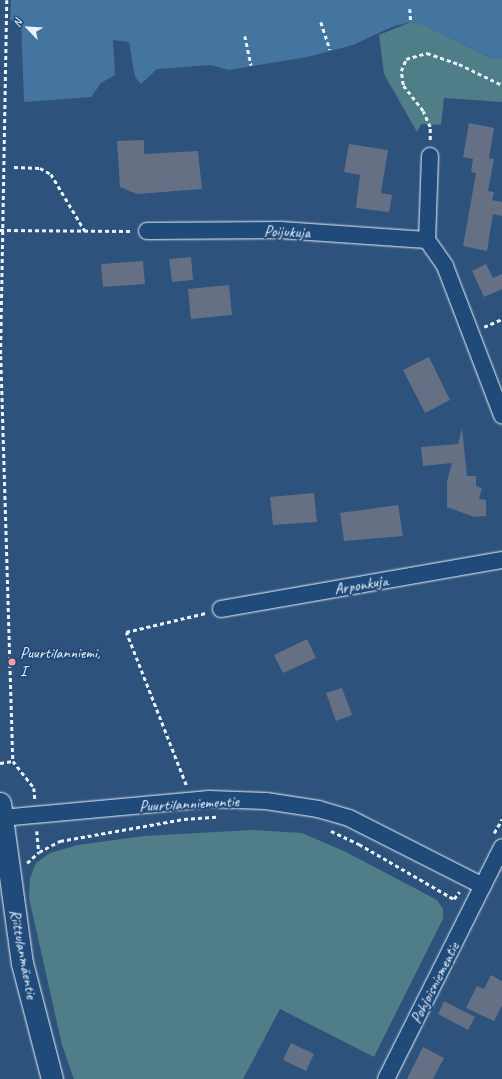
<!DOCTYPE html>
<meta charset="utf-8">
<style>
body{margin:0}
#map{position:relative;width:502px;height:1079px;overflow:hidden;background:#2d527c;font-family:Caveat,sans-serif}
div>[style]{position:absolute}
.green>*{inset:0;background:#507e88}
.water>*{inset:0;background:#4475a1}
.pier>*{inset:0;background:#2d527c}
.building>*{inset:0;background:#657085}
.path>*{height:2.5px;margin-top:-1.25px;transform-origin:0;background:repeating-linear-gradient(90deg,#e8f1f8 0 4px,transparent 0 7px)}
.roads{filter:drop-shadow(0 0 1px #e8f1f8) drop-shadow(0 0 1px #e8f1f8)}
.minor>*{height:16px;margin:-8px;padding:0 8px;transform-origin:8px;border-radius:8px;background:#1f4a7a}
.tertiary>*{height:21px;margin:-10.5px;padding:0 10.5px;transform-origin:10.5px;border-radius:10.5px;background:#1f4a7a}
.dots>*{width:11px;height:11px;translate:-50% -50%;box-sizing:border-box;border:2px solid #1f4a7a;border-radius:50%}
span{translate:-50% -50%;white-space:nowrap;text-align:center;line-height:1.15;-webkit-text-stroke:4px #1f4a7a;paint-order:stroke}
.street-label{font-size:16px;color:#e8f1f8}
.poi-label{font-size:16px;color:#e8f1f8}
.left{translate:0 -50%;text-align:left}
.north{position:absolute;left:8px;top:8px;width:40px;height:40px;-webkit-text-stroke:3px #1f4a7a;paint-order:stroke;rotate:295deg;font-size:11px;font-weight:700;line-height:16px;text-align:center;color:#e8f1f8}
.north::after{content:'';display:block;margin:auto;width:14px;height:18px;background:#e8f1f8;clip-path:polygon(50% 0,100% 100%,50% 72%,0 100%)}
</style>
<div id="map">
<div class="green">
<i style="clip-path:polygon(411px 22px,424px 25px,494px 59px,502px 59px,502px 102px,444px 98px,441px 125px,421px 124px,417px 132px,384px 74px,379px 35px)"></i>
<i style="clip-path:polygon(252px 830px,302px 833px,346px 852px,437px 900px,443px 909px,443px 919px,374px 1057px,280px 1009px,243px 1079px,74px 1079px,62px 1045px,29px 898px,30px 878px,36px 863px,50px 853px,78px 845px,144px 836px)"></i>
</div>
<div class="water">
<i style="clip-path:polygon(0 0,502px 0,502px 59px,494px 59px,424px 25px,411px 22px,394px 26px,353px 45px,307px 57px,229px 70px,211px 65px,157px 69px,141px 84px,135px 77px,129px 42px,113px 40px,115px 75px,101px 83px,91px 97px,24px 102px,21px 21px,0 20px)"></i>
</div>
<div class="pier">
<i style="clip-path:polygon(0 0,11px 0,10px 23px,0 22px)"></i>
</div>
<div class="building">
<i style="clip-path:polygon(469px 123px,494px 128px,489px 158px,494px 159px,488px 191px,494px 192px,492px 200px,502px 202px,502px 216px,493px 214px,487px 251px,463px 246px,476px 173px,471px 172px,473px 159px,463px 157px)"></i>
<i style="clip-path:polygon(144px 140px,144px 154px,198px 151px,202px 189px,137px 194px,120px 187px,117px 141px)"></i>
<i style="clip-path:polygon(349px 144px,388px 150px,381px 193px,392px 195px,389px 212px,356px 208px,360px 175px,344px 172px)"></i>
<i style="clip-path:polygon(191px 257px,193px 280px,172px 282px,169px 259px)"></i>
<i style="clip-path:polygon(143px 261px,145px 284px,103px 287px,101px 264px)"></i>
<i style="clip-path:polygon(486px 264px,493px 278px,502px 274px,502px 289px,484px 297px,472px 271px)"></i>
<i style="clip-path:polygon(229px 285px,232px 315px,191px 319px,188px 289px)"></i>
<i style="clip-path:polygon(429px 357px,450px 400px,425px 413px,403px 370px)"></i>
<i style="clip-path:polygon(462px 428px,467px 476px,476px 476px,476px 486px,482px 488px,479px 499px,486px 500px,486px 516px,474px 517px,447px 507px,447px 481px,452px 463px,423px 466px,421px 447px,458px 444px)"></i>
<i style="clip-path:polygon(314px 493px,317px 522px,273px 525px,270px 497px)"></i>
<i style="clip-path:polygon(398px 505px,403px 536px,344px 541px,340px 513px)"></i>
<i style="clip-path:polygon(307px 639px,316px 658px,283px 673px,274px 655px)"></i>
<i style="clip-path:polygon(342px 688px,352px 715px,336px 721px,326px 693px)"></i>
<i style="clip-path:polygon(491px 975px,502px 981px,502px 1005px,494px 1021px,466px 1008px,477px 986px,484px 989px)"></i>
<i style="clip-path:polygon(444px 1001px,475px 1017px,468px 1030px,438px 1014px)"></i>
<i style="clip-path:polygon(291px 1043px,314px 1054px,306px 1071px,283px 1060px)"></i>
<i style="clip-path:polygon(423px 1047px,444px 1058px,433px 1079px,407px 1079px)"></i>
</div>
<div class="path">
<i style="left:7px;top:0;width:356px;rotate:91deg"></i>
<i style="left:1px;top:356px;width:405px;rotate:88.3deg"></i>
<i style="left:410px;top:9px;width:13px;rotate:86deg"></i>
<i style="left:321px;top:22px;width:29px;rotate:72deg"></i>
<i style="left:245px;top:36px;width:30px;rotate:78deg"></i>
<i style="left:430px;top:140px;width:13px;rotate:-90deg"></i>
<i style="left:430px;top:127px;width:17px;rotate:-114deg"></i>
<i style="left:423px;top:111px;width:33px;rotate:-128deg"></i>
<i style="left:403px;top:85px;width:14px;rotate:-98deg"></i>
<i style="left:401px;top:71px;width:13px;rotate:-67deg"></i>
<i style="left:406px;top:59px;width:22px;rotate:-16deg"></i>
<i style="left:427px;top:53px;width:34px;rotate:19deg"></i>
<i style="left:459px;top:64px;width:48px;rotate:26deg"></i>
<i style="left:14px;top:167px;width:26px;rotate:2deg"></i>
<i style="left:40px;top:168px;width:13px;rotate:29deg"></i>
<i style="left:51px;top:174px;width:66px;rotate:59.2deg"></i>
<i style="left:0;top:230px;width:131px;rotate:0.4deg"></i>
<i style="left:484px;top:327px;width:20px;rotate:-24deg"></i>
<i style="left:0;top:763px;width:13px;rotate:-9deg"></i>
<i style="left:13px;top:761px;width:34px;rotate:52deg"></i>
<i style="left:34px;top:788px;width:12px;rotate:85deg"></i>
<i style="left:186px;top:785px;width:164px;rotate:-111.4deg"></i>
<i style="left:126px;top:632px;width:82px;rotate:-13.4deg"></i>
<i style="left:37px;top:831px;width:21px;rotate:85deg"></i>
<i style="left:39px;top:852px;width:24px;rotate:-28deg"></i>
<i style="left:60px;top:841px;width:126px;rotate:-10.1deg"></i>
<i style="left:184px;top:819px;width:32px;rotate:-4deg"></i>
<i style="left:331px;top:831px;width:31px;rotate:25deg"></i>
<i style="left:359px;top:844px;width:110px;rotate:30.1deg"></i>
<i style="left:454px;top:899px;width:9px;rotate:-54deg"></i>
<i style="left:494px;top:833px;width:16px;rotate:-60deg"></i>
<i style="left:27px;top:863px;width:16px;rotate:-43deg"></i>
</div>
<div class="roads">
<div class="minor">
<i style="left:430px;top:156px;width:84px;rotate:92deg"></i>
<i style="left:427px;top:240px;width:32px;rotate:55deg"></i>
<i style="left:445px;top:266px;width:160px;rotate:69.1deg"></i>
<i style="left:147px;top:231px;width:134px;rotate:-0.4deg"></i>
<i style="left:281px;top:230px;width:146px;rotate:3.9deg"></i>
<i style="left:221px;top:609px;width:285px;rotate:-9.9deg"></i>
<i style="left:1px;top:818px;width:209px;rotate:-5.2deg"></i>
<i style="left:209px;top:799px;width:57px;rotate:2deg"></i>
<i style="left:266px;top:801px;width:53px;rotate:8.7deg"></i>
<i style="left:318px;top:809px;width:32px;rotate:16deg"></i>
<i style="left:349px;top:818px;width:150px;rotate:26.9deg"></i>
<i style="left:386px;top:1079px;width:259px;rotate:-63.4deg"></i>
</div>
<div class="tertiary">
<i style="left:0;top:803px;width:162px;rotate:82.2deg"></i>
<i style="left:22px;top:963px;width:120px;rotate:75.5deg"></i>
</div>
</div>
<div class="dots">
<i style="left:12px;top:662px;background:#ff9aa2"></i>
</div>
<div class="street-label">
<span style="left:287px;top:232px;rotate:2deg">Poijukuja</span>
<span style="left:361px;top:585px;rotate:-10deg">Arponkuja</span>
<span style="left:189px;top:804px;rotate:-3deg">Puurtilanniementie</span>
<span style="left:23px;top:954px;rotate:79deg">Riittulanmäentie</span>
<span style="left:435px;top:983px;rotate:-63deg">Pohjoisniementie</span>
</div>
<div class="poi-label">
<span class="left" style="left:20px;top:662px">Puurtilanniemi,<br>I</span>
</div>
<div class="north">N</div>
</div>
